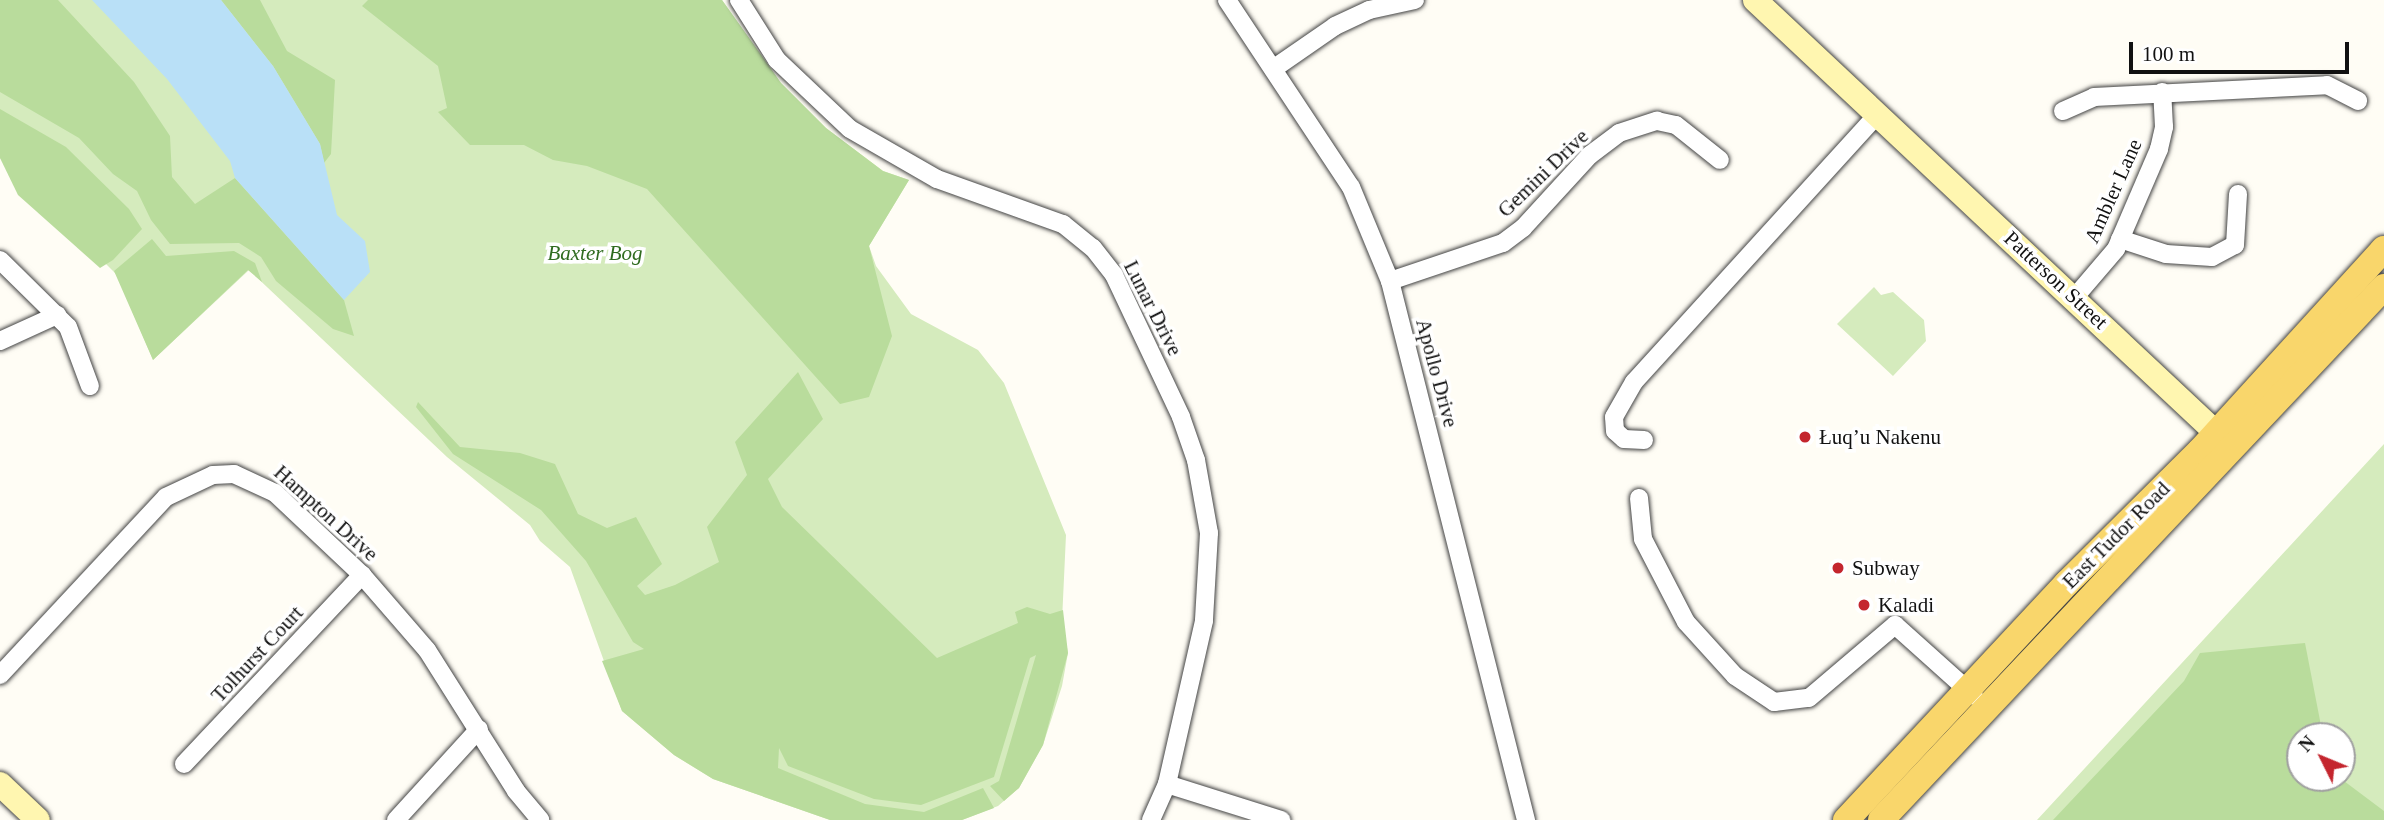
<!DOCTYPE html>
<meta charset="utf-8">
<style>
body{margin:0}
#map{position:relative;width:2384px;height:820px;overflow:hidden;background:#fffdf5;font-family:Georgia,serif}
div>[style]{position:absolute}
.green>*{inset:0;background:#d5ebbd}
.forest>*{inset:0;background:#b9dc9c}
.water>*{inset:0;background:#b9e0f7}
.roads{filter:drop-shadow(0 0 2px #444) drop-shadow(0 0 2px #444)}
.street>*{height:18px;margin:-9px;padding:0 9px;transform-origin:9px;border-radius:9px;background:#fff}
.secondary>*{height:24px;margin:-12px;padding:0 12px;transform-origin:12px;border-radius:12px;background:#fff6b0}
.primary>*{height:26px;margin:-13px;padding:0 13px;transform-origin:13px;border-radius:13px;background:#f9d66b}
.dots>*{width:19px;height:19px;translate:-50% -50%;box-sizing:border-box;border:4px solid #fff;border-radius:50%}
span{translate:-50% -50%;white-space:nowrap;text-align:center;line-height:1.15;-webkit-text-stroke:7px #fff;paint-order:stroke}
.street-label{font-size:21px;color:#111}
.park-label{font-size:21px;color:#2f6b1f;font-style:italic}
.poi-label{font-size:21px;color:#111}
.left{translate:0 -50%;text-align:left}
.north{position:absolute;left:2286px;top:722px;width:70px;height:70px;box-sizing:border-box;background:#fff;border:2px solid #a0a0a0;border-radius:50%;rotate:313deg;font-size:19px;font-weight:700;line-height:28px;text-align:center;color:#111}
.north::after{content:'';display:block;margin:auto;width:24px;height:32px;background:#c4262e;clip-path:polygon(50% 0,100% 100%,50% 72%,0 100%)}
.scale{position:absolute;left:2129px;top:42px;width:220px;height:32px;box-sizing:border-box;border:4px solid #111;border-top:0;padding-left:9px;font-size:21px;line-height:24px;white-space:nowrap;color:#111;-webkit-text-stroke:5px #fff;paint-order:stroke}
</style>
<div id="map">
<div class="green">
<i style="clip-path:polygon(0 0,722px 0,781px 83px,826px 128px,883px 171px,909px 180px,869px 246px,876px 266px,911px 314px,978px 350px,1004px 383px,1066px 535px,1062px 621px,1068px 653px,1062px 686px,1043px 745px,1019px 788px,998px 806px,962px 820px,830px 820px,713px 779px,674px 755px,622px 711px,570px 567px,540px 541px,530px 525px,447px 457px,249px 270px,153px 360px,117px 275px,0 158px)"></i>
<i style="clip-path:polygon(1874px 287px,1881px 295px,1893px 292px,1924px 320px,1926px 341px,1893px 376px,1837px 324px)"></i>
<i style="clip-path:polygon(evenodd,2384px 444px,2384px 820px,2037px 820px,2384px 444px,2300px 736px,2342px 736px,2342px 778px,2300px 778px,2300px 736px)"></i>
</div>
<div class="forest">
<i style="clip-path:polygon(0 0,58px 0,134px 82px,170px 136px,172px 177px,195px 204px,235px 178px,344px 300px,354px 336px,333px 329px,276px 281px,261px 257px,239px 243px,170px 244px,151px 220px,137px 191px,113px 174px,79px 138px,0 92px)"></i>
<i style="clip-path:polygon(221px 0,260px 0,287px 51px,335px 80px,331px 154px,324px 163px,320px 144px,273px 66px)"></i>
<i style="clip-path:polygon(368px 0,722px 0,781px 83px,826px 128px,883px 171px,909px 180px,869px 246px,892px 336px,869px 397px,840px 404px,647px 189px,587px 166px,553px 160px,524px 145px,470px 145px,438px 112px,447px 108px,438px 66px,362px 6px)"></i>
<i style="clip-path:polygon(0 109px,66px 147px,129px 209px,142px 229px,113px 260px,100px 268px,18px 195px,0 158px)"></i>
<i style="clip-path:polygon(152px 239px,166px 256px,234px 251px,255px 263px,262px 282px,248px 270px,153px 360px,114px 271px)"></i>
<i style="clip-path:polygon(798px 372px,823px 419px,768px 479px,782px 507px,937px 658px,1018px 623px,1015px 612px,1027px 607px,1050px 614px,1063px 610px,1068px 653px,1043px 745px,1019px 788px,1004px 801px,990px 786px,999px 781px,1036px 655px,1030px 658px,994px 777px,921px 805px,874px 799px,788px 766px,779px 748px,778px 768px,865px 804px,924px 812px,983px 788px,994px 808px,962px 820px,830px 820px,713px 779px,674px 755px,622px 711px,602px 661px,644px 649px,633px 642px,586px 561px,541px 510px,453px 454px,416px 407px,418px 402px,460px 447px,520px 453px,555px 464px,578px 514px,607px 528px,636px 517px,662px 564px,637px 586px,645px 595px,675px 585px,719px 562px,707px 527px,747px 475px,735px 442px)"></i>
<i style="clip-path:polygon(2305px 643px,2323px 736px,2300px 736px,2300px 778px,2340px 778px,2384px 811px,2384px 820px,2053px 820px,2184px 681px,2200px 653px)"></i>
</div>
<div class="water">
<i style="clip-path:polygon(92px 0,221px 0,273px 66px,320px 144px,337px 215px,365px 241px,370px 272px,344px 300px,235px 178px,230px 161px,167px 79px)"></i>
</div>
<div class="roads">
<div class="street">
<i style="left:739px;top:0;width:71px;rotate:57.7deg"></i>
<i style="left:777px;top:60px;width:100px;rotate:43.4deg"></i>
<i style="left:850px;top:129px;width:100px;rotate:29.9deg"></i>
<i style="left:937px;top:179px;width:134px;rotate:19.7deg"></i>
<i style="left:1063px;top:224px;width:38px;rotate:39deg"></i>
<i style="left:1093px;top:248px;width:34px;rotate:52deg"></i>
<i style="left:1114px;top:275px;width:157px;rotate:64.7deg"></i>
<i style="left:1181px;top:417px;width:46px;rotate:70.8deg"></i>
<i style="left:1196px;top:460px;width:74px;rotate:79.9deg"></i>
<i style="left:1209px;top:533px;width:88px;rotate:93.3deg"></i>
<i style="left:1204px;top:621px;width:167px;rotate:102.8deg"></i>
<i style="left:1167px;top:784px;width:39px;rotate:114deg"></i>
<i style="left:1227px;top:0;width:224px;rotate:56.5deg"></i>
<i style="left:1351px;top:187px;width:102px;rotate:67.5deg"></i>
<i style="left:1390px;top:281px;width:556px;rotate:75.84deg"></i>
<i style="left:1273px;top:69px;width:75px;rotate:-34.7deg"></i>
<i style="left:1335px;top:26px;width:38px;rotate:-25deg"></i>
<i style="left:1369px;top:10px;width:47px;rotate:-12.3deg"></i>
<i style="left:2063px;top:111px;width:34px;rotate:-24deg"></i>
<i style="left:2094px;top:97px;width:233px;rotate:-2.9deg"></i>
<i style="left:2327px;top:85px;width:35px;rotate:27deg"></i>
<i style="left:2120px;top:239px;width:48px;rotate:18.1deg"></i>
<i style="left:2166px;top:254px;width:46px;rotate:3.7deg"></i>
<i style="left:2212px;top:257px;width:26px;rotate:-28deg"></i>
<i style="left:2235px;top:245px;width:51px;rotate:-86.6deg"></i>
<i style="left:0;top:260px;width:95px;rotate:44.6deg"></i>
<i style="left:68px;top:327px;width:63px;rotate:69.6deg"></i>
<i style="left:1390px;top:281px;width:119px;rotate:-18.6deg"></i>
<i style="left:1503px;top:243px;width:25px;rotate:-37deg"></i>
<i style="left:1523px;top:228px;width:99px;rotate:-47.5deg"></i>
<i style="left:1590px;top:155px;width:36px;rotate:-37deg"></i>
<i style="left:1619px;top:133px;width:40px;rotate:-18deg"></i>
<i style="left:1657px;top:121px;width:19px;rotate:12deg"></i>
<i style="left:1676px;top:125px;width:56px;rotate:38.5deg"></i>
<i style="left:2075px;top:297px;width:63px;rotate:-49.5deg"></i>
<i style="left:2116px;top:249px;width:109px;rotate:-66.7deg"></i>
<i style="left:2159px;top:149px;width:23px;rotate:-77deg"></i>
<i style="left:2164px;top:127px;width:35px;rotate:-93deg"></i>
<i style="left:0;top:341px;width:63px;rotate:-24.5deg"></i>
<i style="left:1644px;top:440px;width:20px;rotate:-177deg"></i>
<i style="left:1624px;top:439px;width:12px;rotate:-138deg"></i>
<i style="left:1615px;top:431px;width:14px;rotate:-94deg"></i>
<i style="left:1614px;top:417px;width:40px;rotate:-60.3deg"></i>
<i style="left:1634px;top:382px;width:362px;rotate:-47.7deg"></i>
<i style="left:1639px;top:498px;width:41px;rotate:84.4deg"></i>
<i style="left:1643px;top:539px;width:93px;rotate:62.6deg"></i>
<i style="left:1686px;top:622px;width:73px;rotate:47.8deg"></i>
<i style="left:1735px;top:676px;width:47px;rotate:33.7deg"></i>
<i style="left:1774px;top:702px;width:35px;rotate:-7deg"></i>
<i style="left:1809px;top:698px;width:113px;rotate:-40.3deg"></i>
<i style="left:1895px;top:625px;width:106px;rotate:41.9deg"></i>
<i style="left:0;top:675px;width:243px;rotate:-47deg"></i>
<i style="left:166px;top:497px;width:52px;rotate:-25.1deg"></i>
<i style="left:213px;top:475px;width:21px;rotate:-3deg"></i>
<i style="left:234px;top:474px;width:45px;rotate:24.9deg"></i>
<i style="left:275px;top:493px;width:120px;rotate:43.3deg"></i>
<i style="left:362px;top:575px;width:99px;rotate:49.1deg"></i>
<i style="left:427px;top:650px;width:167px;rotate:57.7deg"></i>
<i style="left:516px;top:791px;width:38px;rotate:50deg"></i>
<i style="left:184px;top:764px;width:260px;rotate:-46.7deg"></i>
<i style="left:1167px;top:784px;width:120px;rotate:17.5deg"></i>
<i style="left:396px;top:820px;width:123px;rotate:-47.6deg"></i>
</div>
<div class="secondary">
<i style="left:1755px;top:0;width:650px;rotate:43.19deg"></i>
<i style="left:0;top:784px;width:52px;rotate:43.5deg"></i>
</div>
<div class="primary">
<i style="left:1846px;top:820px;width:324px;rotate:-47deg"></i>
<i style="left:2067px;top:583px;width:187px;rotate:-44.8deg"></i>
<i style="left:2200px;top:451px;width:273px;rotate:-47.7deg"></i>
<i style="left:1881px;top:820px;width:733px;rotate:-46.66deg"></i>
</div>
</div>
<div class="dots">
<i style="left:1805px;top:437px;background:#c4262e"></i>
<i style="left:1838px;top:568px;background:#c4262e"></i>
<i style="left:1864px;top:605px;background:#c4262e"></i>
</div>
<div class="street-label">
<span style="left:1543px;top:173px;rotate:-44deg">Gemini Drive</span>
<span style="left:2113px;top:191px;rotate:-66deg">Ambler Lane</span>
<span style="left:2056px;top:280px;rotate:43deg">Patterson Street</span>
<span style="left:1153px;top:308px;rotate:63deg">Lunar Drive</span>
<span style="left:1437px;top:373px;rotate:75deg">Apollo Drive</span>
<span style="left:326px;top:513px;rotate:42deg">Hampton Drive</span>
<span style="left:2116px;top:535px;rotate:-45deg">East Tudor Road</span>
<span style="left:257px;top:654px;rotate:-47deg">Tolhurst Court</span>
</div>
<div class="park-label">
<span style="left:595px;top:253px">Baxter Bog</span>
</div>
<div class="poi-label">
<span class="left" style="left:1819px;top:437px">Łuq’u Nakenu</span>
<span class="left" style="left:1852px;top:568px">Subway</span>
<span class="left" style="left:1878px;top:605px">Kaladi</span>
</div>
<div class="north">N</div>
<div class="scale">100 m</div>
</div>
